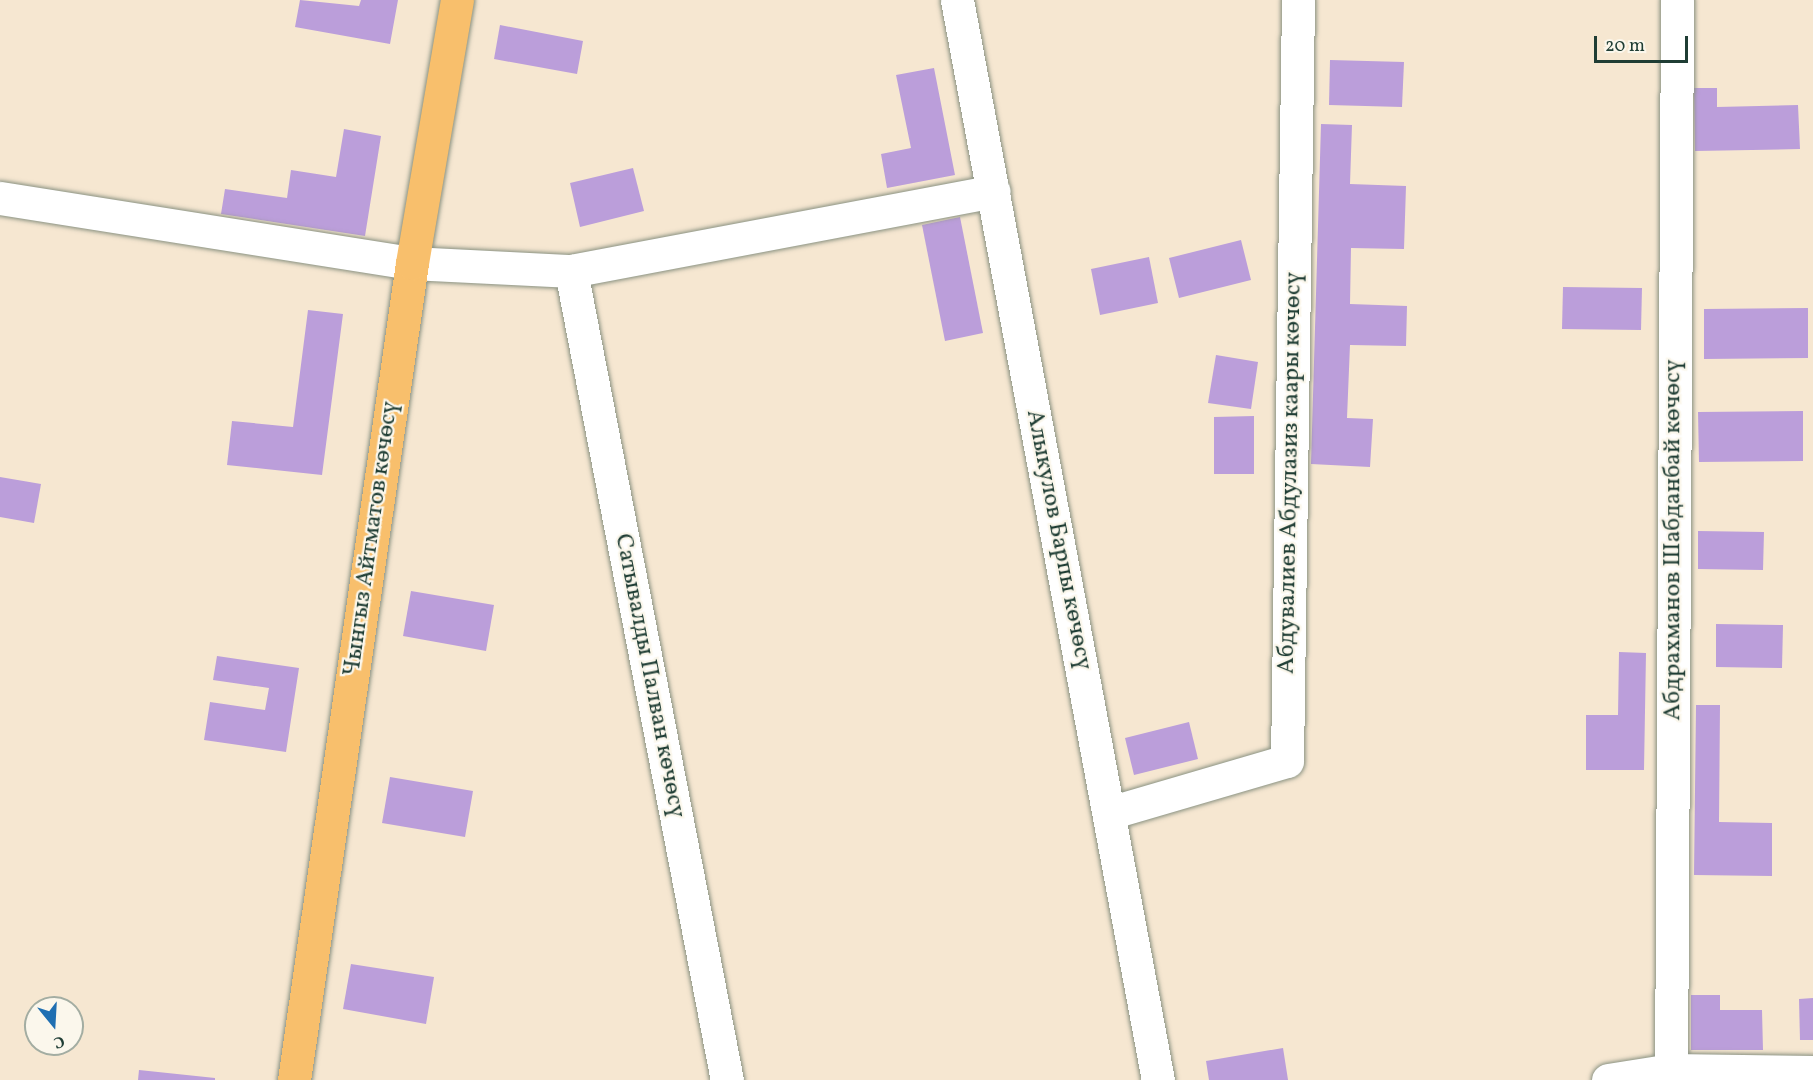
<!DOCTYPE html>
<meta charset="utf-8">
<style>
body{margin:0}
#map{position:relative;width:1813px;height:1080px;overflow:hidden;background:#f6e7d1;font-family:Vollkorn,serif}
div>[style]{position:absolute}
.building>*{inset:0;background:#bb9eda}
.roads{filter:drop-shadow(0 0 2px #8a9282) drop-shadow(0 0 2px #8a9282)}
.minor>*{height:33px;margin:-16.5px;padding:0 16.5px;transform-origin:16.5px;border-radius:16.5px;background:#fff}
.major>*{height:33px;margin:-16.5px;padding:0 16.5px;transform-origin:16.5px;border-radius:16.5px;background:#f8bf6c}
span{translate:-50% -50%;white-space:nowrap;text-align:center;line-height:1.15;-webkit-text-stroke:4.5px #fbf7ec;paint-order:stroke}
.street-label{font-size:24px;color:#1f3d34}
.north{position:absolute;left:24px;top:996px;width:60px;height:60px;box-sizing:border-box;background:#fbf7ec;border:2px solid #a3ada2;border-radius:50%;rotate:162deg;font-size:16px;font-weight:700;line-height:24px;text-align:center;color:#1f3d34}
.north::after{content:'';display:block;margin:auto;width:21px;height:27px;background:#1f6fb2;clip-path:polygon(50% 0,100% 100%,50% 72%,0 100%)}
.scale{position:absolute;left:1594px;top:36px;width:94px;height:27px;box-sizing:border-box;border:3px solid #1f3d34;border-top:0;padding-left:8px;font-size:18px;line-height:21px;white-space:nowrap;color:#1f3d34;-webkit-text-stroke:4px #fbf7ec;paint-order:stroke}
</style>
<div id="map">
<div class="building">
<i style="clip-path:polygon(300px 0,359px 6px,361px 0,398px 0,390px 44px,295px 27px)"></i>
<i style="clip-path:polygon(500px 25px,583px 41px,577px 74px,494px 59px)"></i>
<i style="clip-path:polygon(1330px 60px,1404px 62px,1402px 107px,1329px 105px)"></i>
<i style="clip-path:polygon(934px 68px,955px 175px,887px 188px,881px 154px,911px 148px,896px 75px)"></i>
<i style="clip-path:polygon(1694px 88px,1717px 88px,1717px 107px,1798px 105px,1800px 149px,1695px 151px)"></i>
<i style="clip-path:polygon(1321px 124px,1352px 125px,1350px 184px,1406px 186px,1404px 249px,1351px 248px,1350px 304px,1407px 306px,1406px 346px,1350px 345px,1347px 418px,1373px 419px,1370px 467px,1311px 464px)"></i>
<i style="clip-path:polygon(344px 129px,381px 136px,365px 236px,221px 214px,225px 189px,287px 198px,291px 170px,336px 177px)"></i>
<i style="clip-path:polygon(633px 168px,644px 211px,580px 227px,570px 183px)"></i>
<i style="clip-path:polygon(960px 217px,983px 333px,945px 341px,922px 225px)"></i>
<i style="clip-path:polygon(1241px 240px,1251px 280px,1179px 298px,1169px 258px)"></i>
<i style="clip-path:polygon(1149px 257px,1158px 303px,1100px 315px,1091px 269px)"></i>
<i style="clip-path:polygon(1563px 287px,1642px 288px,1641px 330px,1562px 329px)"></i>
<i style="clip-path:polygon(1808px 308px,1808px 358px,1704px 359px,1704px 309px)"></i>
<i style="clip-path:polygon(308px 310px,343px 314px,322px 475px,227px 465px,232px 421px,293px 427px)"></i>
<i style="clip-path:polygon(1216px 355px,1258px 362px,1251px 409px,1208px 403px)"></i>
<i style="clip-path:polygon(1803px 411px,1803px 461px,1699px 462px,1698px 412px)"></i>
<i style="clip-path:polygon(1254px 416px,1254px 474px,1214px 474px,1214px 417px)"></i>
<i style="clip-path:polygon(0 477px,41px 484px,34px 523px,0 517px)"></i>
<i style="clip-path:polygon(1698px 531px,1764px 532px,1763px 570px,1698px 569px)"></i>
<i style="clip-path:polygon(411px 591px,494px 605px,486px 651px,403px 636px)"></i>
<i style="clip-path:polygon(1716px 624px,1783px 625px,1782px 668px,1716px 667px)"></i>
<i style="clip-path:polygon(1619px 652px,1646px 653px,1644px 770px,1586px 770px,1586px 715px,1618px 715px)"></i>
<i style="clip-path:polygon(217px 656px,299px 668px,286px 752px,204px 740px,210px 702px,265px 710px,269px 688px,213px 680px)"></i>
<i style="clip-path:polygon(1696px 705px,1720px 705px,1719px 822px,1772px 823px,1772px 876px,1694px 875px)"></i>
<i style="clip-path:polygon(1189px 722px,1198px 759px,1134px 775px,1125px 738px)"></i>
<i style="clip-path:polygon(390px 777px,473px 791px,465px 837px,382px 823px)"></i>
<i style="clip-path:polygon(351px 964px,434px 977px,426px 1024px,343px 1009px)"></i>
<i style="clip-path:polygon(1691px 995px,1720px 995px,1720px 1010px,1762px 1010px,1763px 1050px,1691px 1050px)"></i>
<i style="clip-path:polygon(1813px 998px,1813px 1040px,1800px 1040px,1799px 999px)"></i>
<i style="clip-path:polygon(1283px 1048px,1288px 1080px,1209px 1080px,1206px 1061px)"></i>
<i style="clip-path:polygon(139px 1070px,215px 1078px,215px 1080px,138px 1080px)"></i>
</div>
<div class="roads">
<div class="minor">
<i style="left:957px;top:0;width:1099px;rotate:79.46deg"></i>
<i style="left:0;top:198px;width:417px;rotate:9deg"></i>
<i style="left:412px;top:263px;width:159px;rotate:2.9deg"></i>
<i style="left:571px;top:271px;width:430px;rotate:-10.7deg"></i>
<i style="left:571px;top:271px;width:824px;rotate:79.09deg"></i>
<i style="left:1109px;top:813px;width:185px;rotate:-16.3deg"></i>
<i style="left:1287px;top:761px;width:761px;rotate:-89.17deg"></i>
<i style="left:1608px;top:1080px;width:64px;rotate:-9deg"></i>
<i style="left:1671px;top:1070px;width:142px;rotate:0.8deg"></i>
<i style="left:1671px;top:1080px;width:1080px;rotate:-89.68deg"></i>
</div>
<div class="major">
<i style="left:294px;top:1080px;width:825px;rotate:-81.78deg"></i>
<i style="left:412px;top:263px;width:267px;rotate:-80.3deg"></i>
</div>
</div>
<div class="street-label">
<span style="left:1291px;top:473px;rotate:-89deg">Абдувалиев Абдулазиз каары көчөсү</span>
<span style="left:372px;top:539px;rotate:-82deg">Чынгыз Айтматов көчөсү</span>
<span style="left:1058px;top:540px;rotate:79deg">Алыкулов Барпы көчөсү</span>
<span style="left:1674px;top:540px;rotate:-90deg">Абдрахманов Шабданбай көчөсү</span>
<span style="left:649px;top:676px;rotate:79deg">Сатывалды Палван көчөсү</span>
</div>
<div class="north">С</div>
<div class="scale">20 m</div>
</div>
